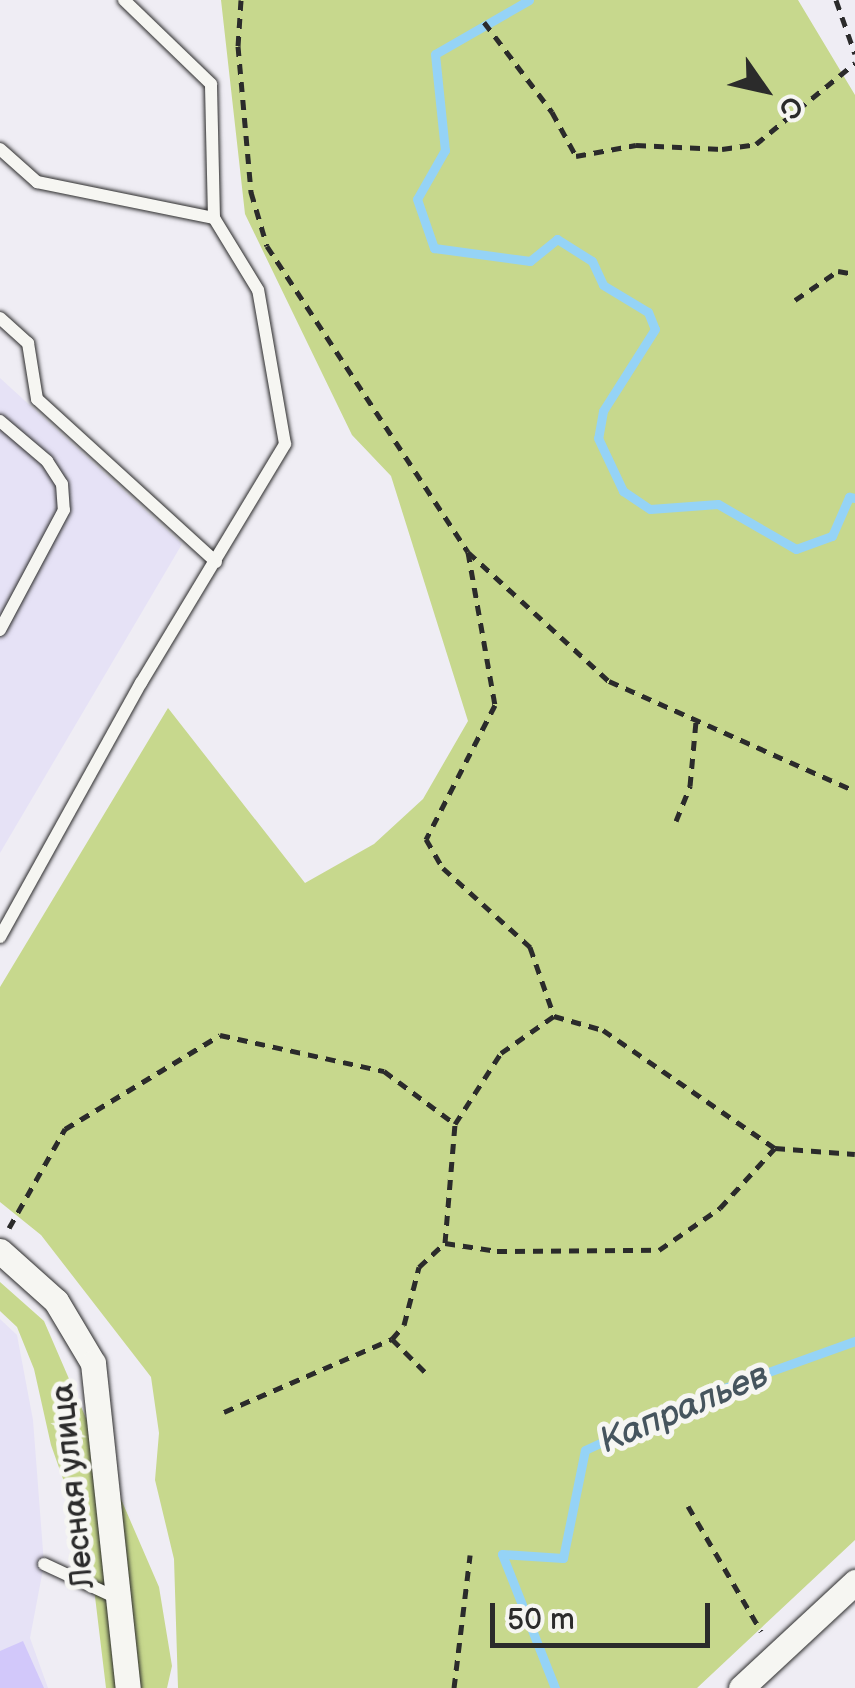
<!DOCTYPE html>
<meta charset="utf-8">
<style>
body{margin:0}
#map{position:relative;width:855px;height:1688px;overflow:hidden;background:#efedf4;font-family:"Balsamiq Sans",sans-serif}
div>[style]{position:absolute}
.built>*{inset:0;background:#e6e2f6}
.green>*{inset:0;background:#c7d88d}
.stream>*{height:9px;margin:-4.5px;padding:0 4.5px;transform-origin:4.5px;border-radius:4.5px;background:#95d3f6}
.building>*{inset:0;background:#d2c8fa}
.path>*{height:5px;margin-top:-2.5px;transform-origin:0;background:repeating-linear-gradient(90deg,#2b2b2b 0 10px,transparent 0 18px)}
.roads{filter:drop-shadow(0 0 2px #2b2b2b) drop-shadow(0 0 2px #2b2b2b)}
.lane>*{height:12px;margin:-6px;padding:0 6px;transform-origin:6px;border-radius:6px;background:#f6f6f2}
.street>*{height:25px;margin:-12.5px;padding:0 12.5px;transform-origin:12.5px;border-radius:12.5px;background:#f6f6f2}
span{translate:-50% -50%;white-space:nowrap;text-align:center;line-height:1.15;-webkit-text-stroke:10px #f6f6f2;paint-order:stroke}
.street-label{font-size:32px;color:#2b2b2b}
.water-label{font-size:35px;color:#46555e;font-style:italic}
.north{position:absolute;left:715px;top:40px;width:100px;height:100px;-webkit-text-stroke:8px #f6f6f2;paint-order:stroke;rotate:124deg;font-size:28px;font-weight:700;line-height:40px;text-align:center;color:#2b2b2b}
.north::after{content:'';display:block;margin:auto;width:35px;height:45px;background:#2b2b2b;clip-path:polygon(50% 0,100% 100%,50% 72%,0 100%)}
.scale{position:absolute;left:490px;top:1603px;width:220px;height:45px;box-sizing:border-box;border:5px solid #2b2b2b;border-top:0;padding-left:12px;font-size:30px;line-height:35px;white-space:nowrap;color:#2b2b2b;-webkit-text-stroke:8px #f6f6f2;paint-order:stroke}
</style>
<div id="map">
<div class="built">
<i style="clip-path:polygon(0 378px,182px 544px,0 853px)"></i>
<i style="clip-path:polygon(0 1319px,17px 1335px,33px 1420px,44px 1564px,30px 1638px,48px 1688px,0 1688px)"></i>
</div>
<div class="green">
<i style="clip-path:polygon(221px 0,798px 0,855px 95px,855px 1540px,697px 1688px,178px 1688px,174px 1559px,155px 1480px,159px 1433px,151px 1377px,41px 1235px,0 1202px,0 987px,168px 708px,305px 883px,374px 844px,423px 799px,468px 721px,391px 476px,352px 435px,245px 214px)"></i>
<i style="clip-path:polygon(0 1282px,44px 1321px,159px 1587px,172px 1666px,167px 1688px,106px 1688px,90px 1555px,51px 1445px,34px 1369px,17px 1327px,0 1311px)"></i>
</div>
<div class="stream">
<i style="left:529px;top:0;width:108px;rotate:150.1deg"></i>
<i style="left:435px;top:54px;width:97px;rotate:84.1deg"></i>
<i style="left:445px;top:150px;width:56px;rotate:119.7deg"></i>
<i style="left:417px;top:199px;width:52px;rotate:70.9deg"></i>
<i style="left:434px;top:248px;width:97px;rotate:7.7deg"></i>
<i style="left:530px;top:261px;width:35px;rotate:-39deg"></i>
<i style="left:557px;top:239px;width:41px;rotate:32.2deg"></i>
<i style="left:592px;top:261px;width:26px;rotate:65deg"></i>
<i style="left:603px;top:285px;width:52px;rotate:31deg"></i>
<i style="left:648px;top:312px;width:18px;rotate:68deg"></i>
<i style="left:655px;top:329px;width:97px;rotate:122.4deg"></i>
<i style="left:603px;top:411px;width:27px;rotate:100deg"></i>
<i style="left:598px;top:438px;width:59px;rotate:64.7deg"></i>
<i style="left:623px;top:491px;width:32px;rotate:34deg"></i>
<i style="left:650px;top:509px;width:68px;rotate:-4.2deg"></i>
<i style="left:718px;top:504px;width:90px;rotate:30deg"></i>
<i style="left:796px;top:549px;width:38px;rotate:-20deg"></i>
<i style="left:832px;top:536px;width:43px;rotate:-66.4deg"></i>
<i style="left:849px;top:497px;width:6px;rotate:9deg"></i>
<i style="left:555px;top:1688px;width:144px;rotate:-111.6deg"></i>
<i style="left:502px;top:1554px;width:61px;rotate:3.8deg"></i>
<i style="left:563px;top:1558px;width:110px;rotate:-78.5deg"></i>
<i style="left:585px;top:1450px;width:129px;rotate:-24.8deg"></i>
<i style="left:702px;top:1396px;width:163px;rotate:-19.8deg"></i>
</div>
<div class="building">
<i style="clip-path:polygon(23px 1641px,44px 1688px,0 1688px,0 1651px)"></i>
</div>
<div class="path">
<i style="left:241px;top:0;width:46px;rotate:93.7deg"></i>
<i style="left:238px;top:46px;width:147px;rotate:84.9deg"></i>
<i style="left:251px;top:192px;width:56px;rotate:73.5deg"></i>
<i style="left:267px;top:246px;width:366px;rotate:56.7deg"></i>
<i style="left:468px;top:552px;width:191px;rotate:42.5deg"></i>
<i style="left:609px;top:681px;width:269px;rotate:24.1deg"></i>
<i style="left:836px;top:0;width:57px;rotate:70.6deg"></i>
<i style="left:484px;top:22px;width:113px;rotate:52.9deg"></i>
<i style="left:552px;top:112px;width:50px;rotate:61.4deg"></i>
<i style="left:576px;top:156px;width:61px;rotate:-10.4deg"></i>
<i style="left:636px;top:145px;width:86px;rotate:2.7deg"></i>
<i style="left:722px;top:149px;width:34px;rotate:-8deg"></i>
<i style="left:756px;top:144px;width:128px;rotate:-39.3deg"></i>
<i style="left:795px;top:300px;width:52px;rotate:-34deg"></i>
<i style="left:838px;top:271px;width:17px;rotate:10deg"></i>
<i style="left:468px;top:552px;width:155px;rotate:80deg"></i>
<i style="left:495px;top:705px;width:151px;rotate:117.2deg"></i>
<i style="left:426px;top:839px;width:34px;rotate:60deg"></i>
<i style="left:443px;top:868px;width:118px;rotate:42.2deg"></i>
<i style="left:530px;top:947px;width:73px;rotate:70.8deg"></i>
<i style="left:676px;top:821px;width:38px;rotate:-68deg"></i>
<i style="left:690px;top:786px;width:65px;rotate:-84.7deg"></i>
<i style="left:9px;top:1228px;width:114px;rotate:-60.5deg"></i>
<i style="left:65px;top:1129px;width:181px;rotate:-31.2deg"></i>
<i style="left:220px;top:1035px;width:168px;rotate:12.4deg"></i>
<i style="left:384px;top:1071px;width:89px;rotate:36.7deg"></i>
<i style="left:445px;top:1243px;width:53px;rotate:8.7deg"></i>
<i style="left:497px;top:1251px;width:162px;rotate:-0.4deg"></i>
<i style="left:659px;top:1250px;width:74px;rotate:-34.5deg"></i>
<i style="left:720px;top:1208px;width:81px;rotate:-47.5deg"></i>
<i style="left:392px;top:1339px;width:52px;rotate:45deg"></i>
<i style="left:224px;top:1412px;width:183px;rotate:-23.5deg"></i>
<i style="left:392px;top:1339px;width:18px;rotate:-49deg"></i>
<i style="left:404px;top:1325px;width:60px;rotate:-75.5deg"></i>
<i style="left:419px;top:1267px;width:35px;rotate:-43deg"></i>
<i style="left:445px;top:1243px;width:119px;rotate:-85.2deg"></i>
<i style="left:455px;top:1124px;width:85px;rotate:-57.1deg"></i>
<i style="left:501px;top:1053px;width:65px;rotate:-34.9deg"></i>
<i style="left:554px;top:1016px;width:51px;rotate:15.9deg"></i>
<i style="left:603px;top:1030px;width:209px;rotate:34.5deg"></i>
<i style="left:775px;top:1148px;width:80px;rotate:4.3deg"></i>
<i style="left:688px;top:1506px;width:145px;rotate:59.7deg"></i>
<i style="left:454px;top:1688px;width:134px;rotate:-83.1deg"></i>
</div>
<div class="roads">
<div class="lane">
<i style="left:0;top:149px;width:50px;rotate:41.7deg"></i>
<i style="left:37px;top:182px;width:181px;rotate:11.5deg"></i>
<i style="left:0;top:318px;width:38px;rotate:42deg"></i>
<i style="left:28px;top:343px;width:57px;rotate:80.9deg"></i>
<i style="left:37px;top:399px;width:242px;rotate:42.3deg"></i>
<i style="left:0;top:421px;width:62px;rotate:40.4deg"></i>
<i style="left:47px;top:461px;width:27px;rotate:57deg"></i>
<i style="left:62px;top:484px;width:26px;rotate:86deg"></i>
<i style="left:64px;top:510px;width:136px;rotate:118.1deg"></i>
<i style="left:0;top:937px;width:291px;rotate:-61deg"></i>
<i style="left:141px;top:683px;width:279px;rotate:-58.9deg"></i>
<i style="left:285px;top:444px;width:156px;rotate:-99.9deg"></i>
<i style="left:258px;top:290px;width:84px;rotate:-121.4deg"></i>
<i style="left:214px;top:218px;width:134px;rotate:-91.3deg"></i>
<i style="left:211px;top:84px;width:121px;rotate:-136deg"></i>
<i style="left:44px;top:1564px;width:83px;rotate:25deg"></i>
</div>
<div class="street">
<i style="left:0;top:1251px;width:75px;rotate:41.8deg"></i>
<i style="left:56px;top:1301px;width:72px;rotate:59.2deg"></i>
<i style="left:93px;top:1363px;width:327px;rotate:83.9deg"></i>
<i style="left:741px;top:1688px;width:156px;rotate:-42.9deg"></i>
</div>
</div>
<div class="street-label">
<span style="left:74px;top:1486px;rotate:-96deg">Лесная улица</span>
</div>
<div class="water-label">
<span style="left:684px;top:1409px;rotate:-23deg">Капральев</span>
</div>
<div class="north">С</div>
<div class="scale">50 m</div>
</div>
